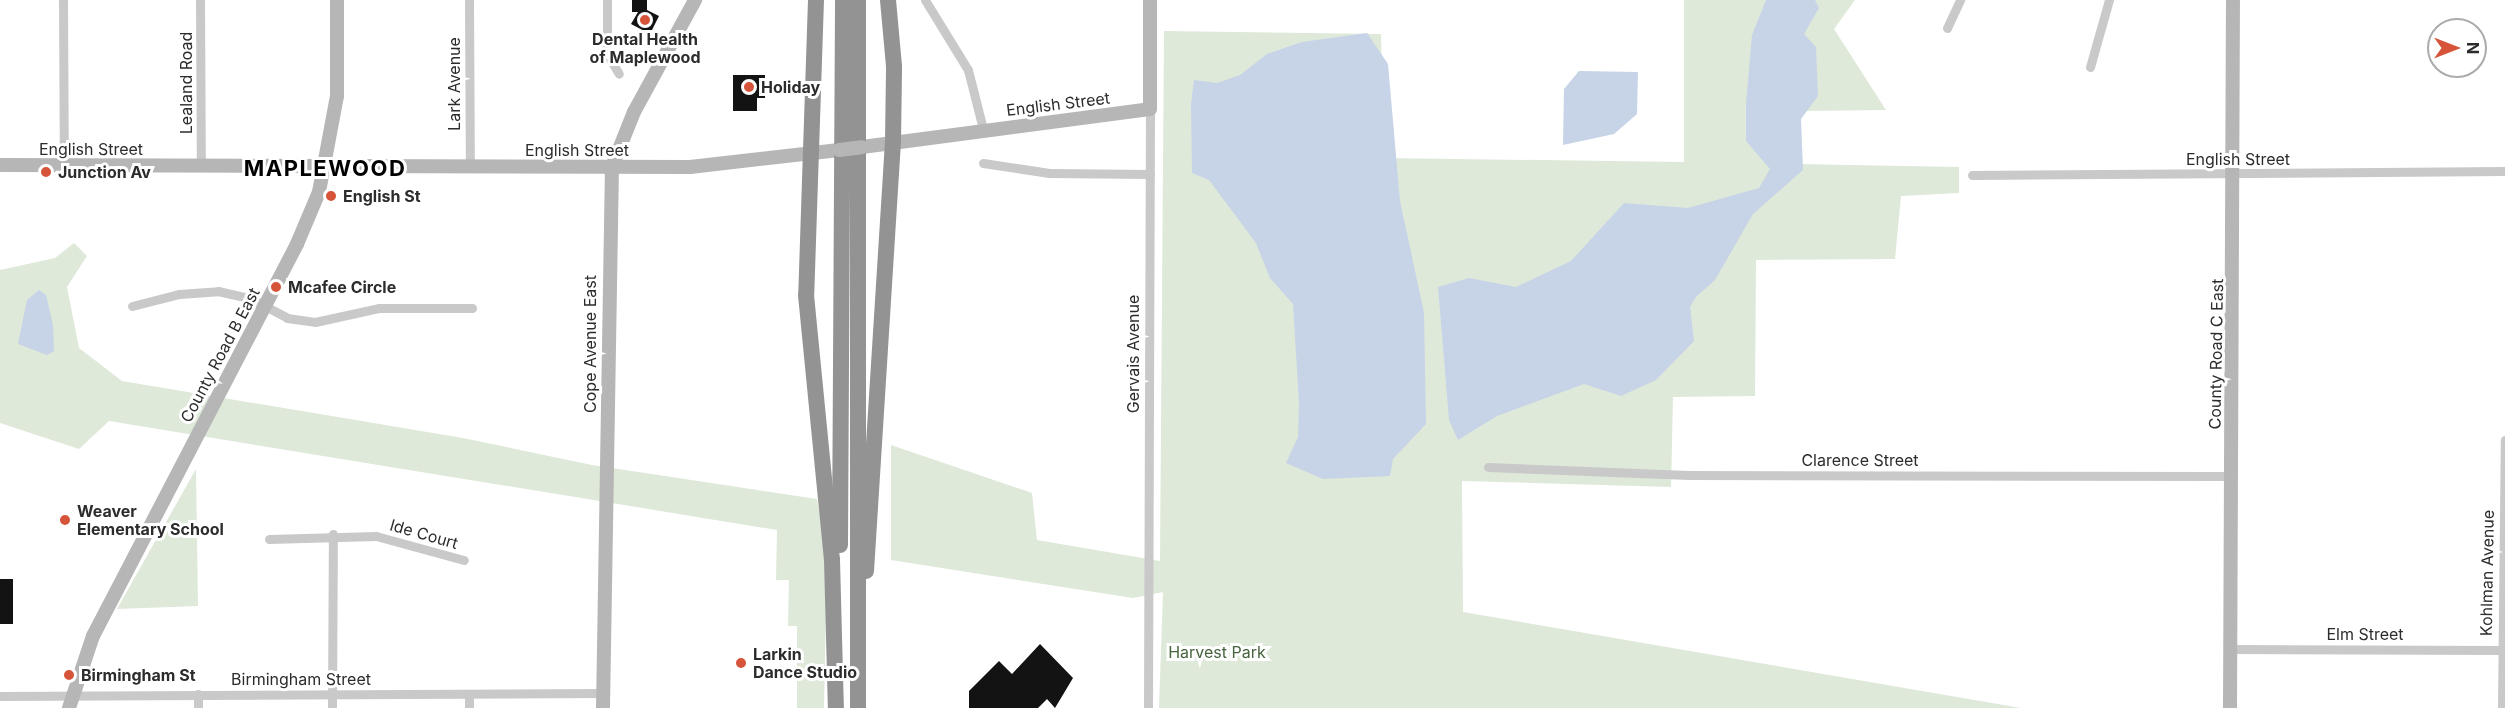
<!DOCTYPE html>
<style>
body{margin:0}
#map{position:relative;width:2505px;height:708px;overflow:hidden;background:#fff;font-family:Inter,sans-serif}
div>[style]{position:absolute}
.green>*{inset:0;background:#dee9da}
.water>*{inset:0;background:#c7d3e7}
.building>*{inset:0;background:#131313}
.street>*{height:9px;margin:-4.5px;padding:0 4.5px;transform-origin:4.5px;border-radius:4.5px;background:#c9c9c9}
.secondary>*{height:14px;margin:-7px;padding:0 7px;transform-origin:7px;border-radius:7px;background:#b6b6b6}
.highway>*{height:16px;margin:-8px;padding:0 8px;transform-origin:8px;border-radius:8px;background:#939393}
.secondary-bridge>*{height:14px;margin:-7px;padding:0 7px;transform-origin:7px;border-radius:7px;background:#b6b6b6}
.dots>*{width:16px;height:16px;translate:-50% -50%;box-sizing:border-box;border:3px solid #fff;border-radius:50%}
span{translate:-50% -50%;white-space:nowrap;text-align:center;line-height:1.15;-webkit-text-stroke:6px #fff;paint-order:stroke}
.poi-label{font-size:16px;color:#2c2c2c;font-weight:700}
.left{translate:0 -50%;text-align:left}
.street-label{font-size:16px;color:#2c2c2c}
.park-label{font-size:16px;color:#46633d}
.district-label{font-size:22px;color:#000;font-weight:700;letter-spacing:1.5px}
.north{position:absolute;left:2427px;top:18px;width:60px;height:60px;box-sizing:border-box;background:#fff;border:2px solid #ababab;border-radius:50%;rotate:90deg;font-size:16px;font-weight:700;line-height:24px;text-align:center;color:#2c2c2c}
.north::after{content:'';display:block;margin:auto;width:21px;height:27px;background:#d6553a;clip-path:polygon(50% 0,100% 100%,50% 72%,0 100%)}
</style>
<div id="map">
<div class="green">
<i style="clip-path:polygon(1684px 0,1855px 0,1834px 29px,1886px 110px,1802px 111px,1796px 164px,1959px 167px,1959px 193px,1901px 196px,1895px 259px,1756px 260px,1755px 396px,1673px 397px,1671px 487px,1462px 481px,1463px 612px,2021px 708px,1159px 708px,1163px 592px,1133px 598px,891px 560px,891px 445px,1032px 493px,1037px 540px,1160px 561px,1164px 31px,1381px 34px,1384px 158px,1684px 162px)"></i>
<i style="clip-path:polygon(74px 243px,87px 256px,67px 287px,79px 348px,122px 381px,463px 438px,592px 465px,817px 499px,827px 554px,824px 708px,797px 708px,797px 626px,788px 626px,789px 580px,776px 580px,777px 530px,109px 421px,79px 449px,0 423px,0 270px,55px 258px)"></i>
<i style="clip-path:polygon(196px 469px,198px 606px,117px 609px)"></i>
</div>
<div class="water">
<i style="clip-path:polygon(1766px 0,1815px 0,1819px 8px,1804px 34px,1816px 47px,1818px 96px,1801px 119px,1803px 170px,1753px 214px,1715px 280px,1696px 297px,1690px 307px,1694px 341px,1656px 380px,1621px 396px,1584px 384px,1497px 416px,1458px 440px,1449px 420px,1438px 287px,1469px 278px,1516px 287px,1571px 261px,1624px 203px,1688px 208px,1759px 188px,1770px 169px,1746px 141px,1746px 104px,1752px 35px)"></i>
<i style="clip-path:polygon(1367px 33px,1388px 64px,1400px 201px,1424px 313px,1426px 424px,1393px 459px,1390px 476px,1323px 479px,1286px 463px,1298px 437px,1299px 403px,1293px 304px,1270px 278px,1256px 243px,1209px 180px,1192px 173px,1191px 104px,1194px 80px,1217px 83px,1240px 75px,1267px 54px,1302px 42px)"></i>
<i style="clip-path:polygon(1579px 71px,1638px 72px,1637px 114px,1614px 134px,1563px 145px,1564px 89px)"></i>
<i style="clip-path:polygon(39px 290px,46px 295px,53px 325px,54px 351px,47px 355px,18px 344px,27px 300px)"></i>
</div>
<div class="building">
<i style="clip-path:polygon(632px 0,647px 0,647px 10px,659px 16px,650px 34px,631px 24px,638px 12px,632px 12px)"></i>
<i style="clip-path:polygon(733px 75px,765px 75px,765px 98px,757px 98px,757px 111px,733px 111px)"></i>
<i style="clip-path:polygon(0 579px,13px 579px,13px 624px,0 624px)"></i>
<i style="clip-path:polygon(1040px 644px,1073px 678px,1055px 708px,1047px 699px,1038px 708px,969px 708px,969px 691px,999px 661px,1012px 674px)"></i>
</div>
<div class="street">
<i style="left:63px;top:0;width:165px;rotate:89.7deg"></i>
<i style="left:200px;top:0;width:166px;rotate:89.7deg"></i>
<i style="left:469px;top:0;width:167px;rotate:89.7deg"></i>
<i style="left:607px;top:0;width:54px;rotate:90deg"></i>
<i style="left:607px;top:54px;width:23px;rotate:59deg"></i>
<i style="left:925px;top:0;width:82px;rotate:58.4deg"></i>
<i style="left:968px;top:70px;width:61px;rotate:75.7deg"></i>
<i style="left:1947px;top:28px;width:31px;rotate:-65deg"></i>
<i style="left:2090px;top:67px;width:70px;rotate:-74.2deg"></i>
<i style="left:983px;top:163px;width:67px;rotate:8.6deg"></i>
<i style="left:1049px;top:173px;width:101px;rotate:0.6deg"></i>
<i style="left:1972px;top:175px;width:533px;rotate:-0.43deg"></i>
<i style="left:132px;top:306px;width:49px;rotate:-14.3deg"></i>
<i style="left:179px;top:294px;width:39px;rotate:-4deg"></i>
<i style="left:218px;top:291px;width:35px;rotate:13deg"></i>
<i style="left:252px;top:299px;width:40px;rotate:28deg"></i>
<i style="left:287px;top:318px;width:28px;rotate:8deg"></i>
<i style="left:315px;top:322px;width:66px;rotate:-12.3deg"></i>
<i style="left:379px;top:308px;width:93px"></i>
<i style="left:1488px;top:467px;width:201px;rotate:2.3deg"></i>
<i style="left:1689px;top:475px;width:542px;rotate:0.11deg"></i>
<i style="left:269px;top:539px;width:107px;rotate:-1.6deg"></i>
<i style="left:376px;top:536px;width:91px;rotate:15.3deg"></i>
<i style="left:2230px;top:649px;width:271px;rotate:0.2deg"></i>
<i style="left:0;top:696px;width:603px;rotate:-0.29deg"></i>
<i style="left:198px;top:708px;width:14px;rotate:-90deg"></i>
<i style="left:332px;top:708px;width:174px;rotate:-89.7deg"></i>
<i style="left:469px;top:708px;width:14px;rotate:-90deg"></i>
<i style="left:1148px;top:708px;width:599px;rotate:-89.81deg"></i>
<i style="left:2502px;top:708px;width:268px;rotate:-89.4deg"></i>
</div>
<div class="secondary">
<i style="left:862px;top:147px;width:290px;rotate:-7.5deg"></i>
<i style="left:1150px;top:109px;width:109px;rotate:-90deg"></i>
<i style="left:0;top:165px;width:690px;rotate:0.17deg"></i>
<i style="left:690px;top:167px;width:150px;rotate:-6.5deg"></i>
<i style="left:69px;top:708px;width:76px;rotate:-71.6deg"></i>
<i style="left:93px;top:636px;width:442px;rotate:-62.5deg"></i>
<i style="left:297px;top:244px;width:56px;rotate:-67.1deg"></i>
<i style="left:319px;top:192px;width:98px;rotate:-79.4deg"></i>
<i style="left:337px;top:96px;width:96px;rotate:-90deg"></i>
<i style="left:603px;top:708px;width:541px;rotate:-89.05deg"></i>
<i style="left:612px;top:167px;width:59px;rotate:-68.2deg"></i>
<i style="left:634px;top:112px;width:128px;rotate:-61.4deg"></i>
<i style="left:2230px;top:708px;width:708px;rotate:-89.76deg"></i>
</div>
<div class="highway">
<i style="left:816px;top:0;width:295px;rotate:91.9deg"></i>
<i style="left:806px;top:295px;width:266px;rotate:84.4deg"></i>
<i style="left:832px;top:560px;width:148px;rotate:88.5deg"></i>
<i style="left:840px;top:545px;width:545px;rotate:-89.68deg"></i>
<i style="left:866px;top:571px;width:430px;rotate:-86.4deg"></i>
<i style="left:893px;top:142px;width:76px;rotate:-89.2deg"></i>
<i style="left:894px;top:66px;width:66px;rotate:-95.2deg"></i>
<i style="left:858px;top:708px;width:708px;rotate:-90deg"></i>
</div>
<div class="secondary-bridge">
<i style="left:839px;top:150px;width:23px;rotate:-7deg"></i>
</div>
<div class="dots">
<i style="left:645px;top:20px;background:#d6553a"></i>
<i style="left:749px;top:87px;background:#d6553a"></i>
<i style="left:46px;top:172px;background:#d6553a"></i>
<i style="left:331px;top:196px;background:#d6553a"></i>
<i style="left:276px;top:287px;background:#d6553a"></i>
<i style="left:65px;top:520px;background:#d6553a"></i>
<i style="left:741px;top:663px;background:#d6553a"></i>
<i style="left:69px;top:675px;background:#d6553a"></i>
</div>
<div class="poi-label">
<span style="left:645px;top:48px">Dental Health<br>of Maplewood</span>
<span class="left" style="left:761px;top:87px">Holiday</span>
<span class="left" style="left:58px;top:172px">Junction Av</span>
<span class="left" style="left:343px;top:196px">English St</span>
<span class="left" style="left:288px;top:287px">Mcafee Circle</span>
<span class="left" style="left:77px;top:520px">Weaver<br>Elementary School</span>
<span class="left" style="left:753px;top:663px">Larkin<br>Dance Studio</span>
<span class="left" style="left:81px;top:675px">Birmingham St</span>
</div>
<div class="street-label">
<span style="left:186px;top:83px;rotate:-90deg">Lealand Road</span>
<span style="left:454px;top:84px;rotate:-90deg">Lark Avenue</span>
<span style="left:1058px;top:104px;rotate:-7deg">English Street</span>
<span style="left:91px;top:149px">English Street</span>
<span style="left:577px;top:150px">English Street</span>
<span style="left:2238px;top:159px">English Street</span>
<span style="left:590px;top:344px;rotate:-90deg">Cope Avenue East</span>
<span style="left:1133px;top:354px;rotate:-90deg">Gervais Avenue</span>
<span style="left:2216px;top:354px;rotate:-89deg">County Road C East</span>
<span style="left:220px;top:355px;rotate:-62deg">County Road B East</span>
<span style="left:1860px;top:460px">Clarence Street</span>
<span style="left:424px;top:534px;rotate:16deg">Ide Court</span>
<span style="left:2487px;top:573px;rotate:-89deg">Kohlman Avenue</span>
<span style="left:2365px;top:634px">Elm Street</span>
<span style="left:301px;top:679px">Birmingham Street</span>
</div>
<div class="park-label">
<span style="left:1217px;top:652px">Harvest Park</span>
</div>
<div class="district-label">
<span style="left:325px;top:169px">MAPLEWOOD</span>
</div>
<div class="north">N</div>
</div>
